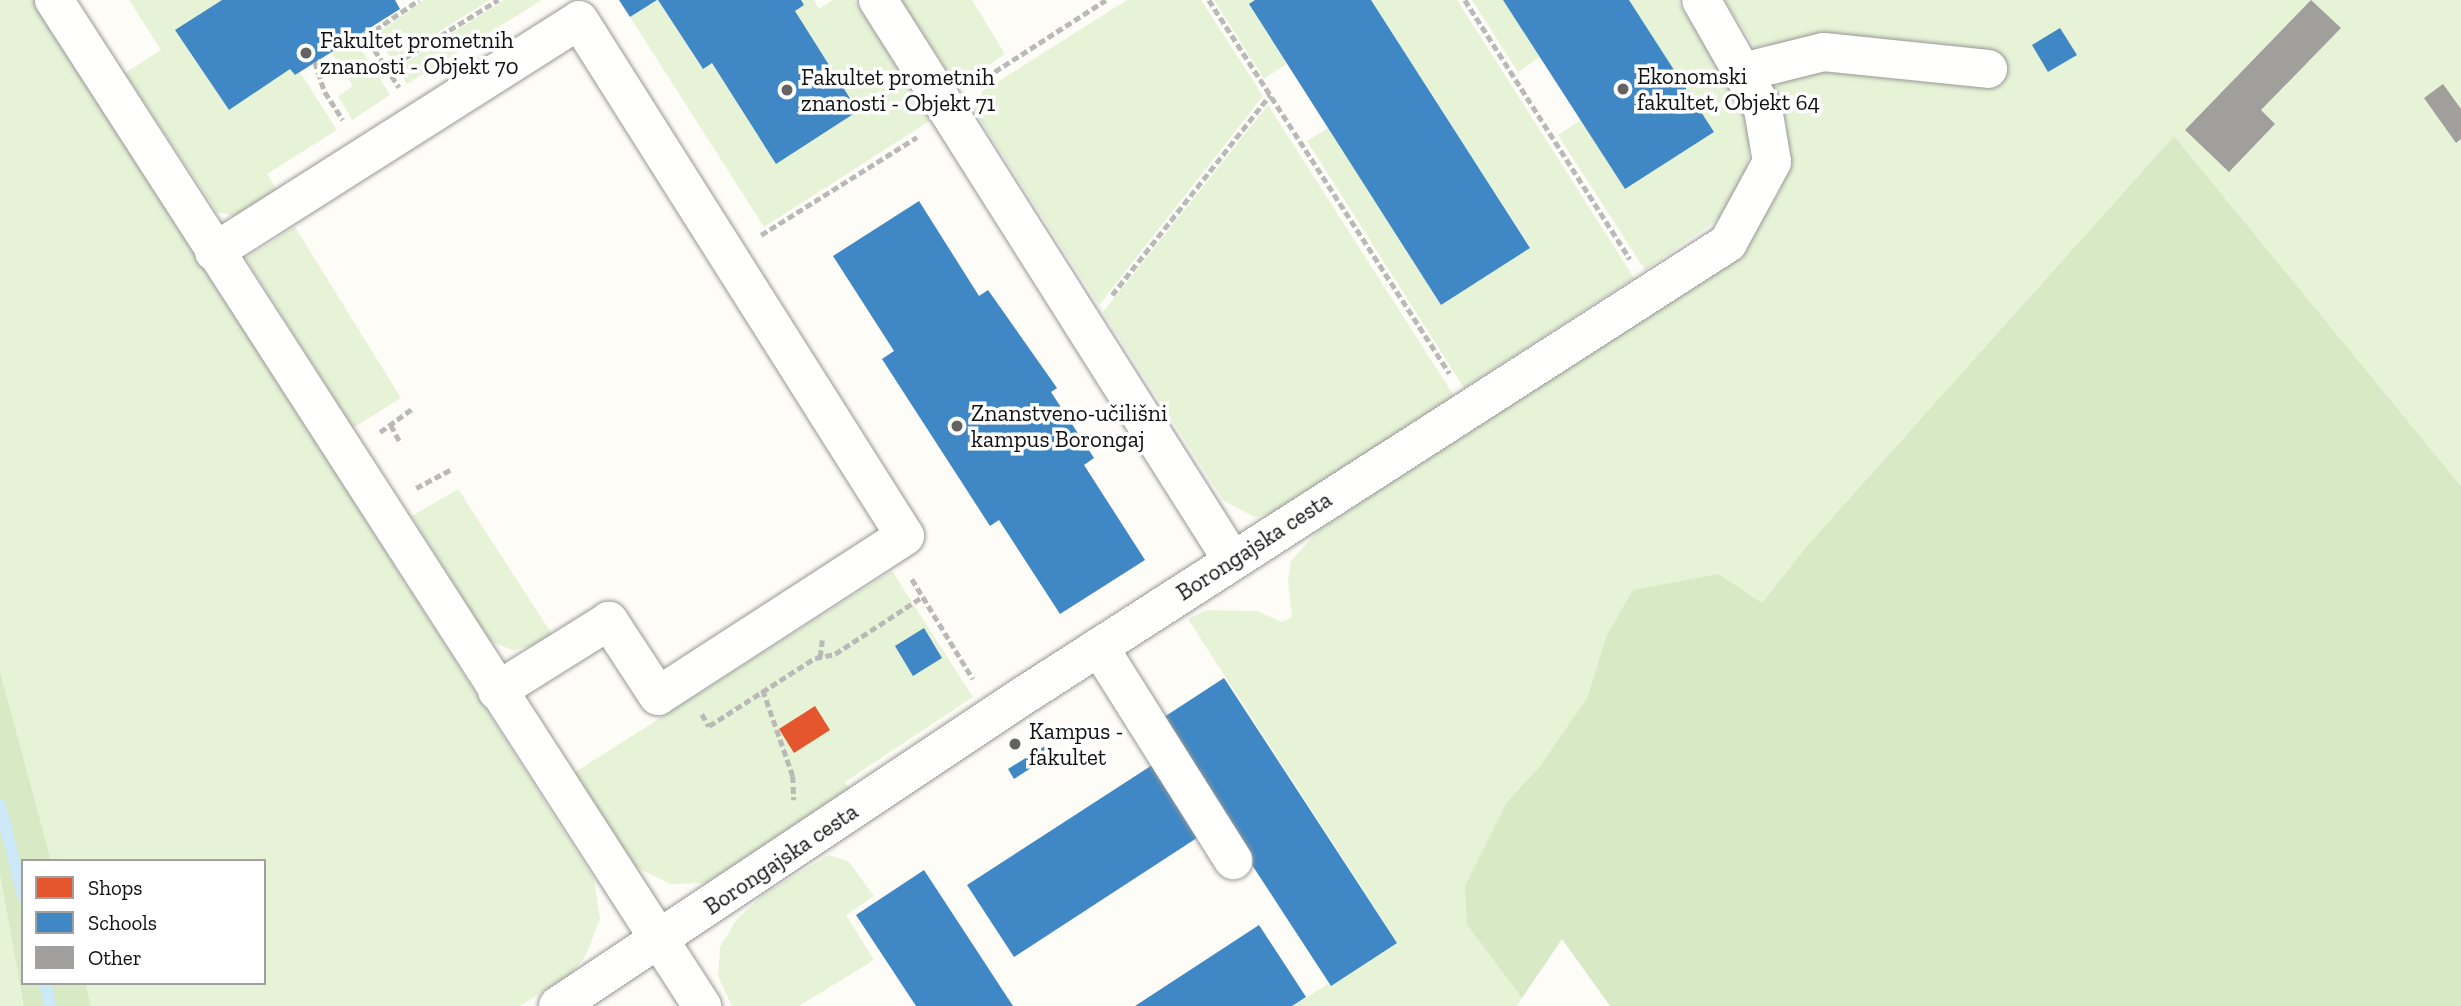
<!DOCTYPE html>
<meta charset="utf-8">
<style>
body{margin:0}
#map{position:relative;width:2461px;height:1006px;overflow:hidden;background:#fdfcf7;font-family:"Zilla Slab",serif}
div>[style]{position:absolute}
.green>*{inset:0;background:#e7f3d7}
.forest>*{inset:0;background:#d8eac5}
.shops>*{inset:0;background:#e4572e}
.schools>*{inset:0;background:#3f88c5}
.stream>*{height:12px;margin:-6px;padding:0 6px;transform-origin:6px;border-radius:6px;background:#cde8f7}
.building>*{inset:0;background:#a19f9c}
.path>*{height:4.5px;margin-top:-2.25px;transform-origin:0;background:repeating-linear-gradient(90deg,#b9b9b8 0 7px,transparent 0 10.5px)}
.roads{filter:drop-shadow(0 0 2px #979795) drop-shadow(0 0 2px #979795)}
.minor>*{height:38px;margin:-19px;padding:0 19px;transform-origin:19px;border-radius:19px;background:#fffffe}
.dots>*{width:19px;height:19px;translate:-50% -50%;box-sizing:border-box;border:4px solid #fff;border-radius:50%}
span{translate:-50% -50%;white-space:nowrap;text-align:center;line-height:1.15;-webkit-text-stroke:7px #fff;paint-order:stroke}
.poi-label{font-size:23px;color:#111}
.left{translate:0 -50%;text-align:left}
.street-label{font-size:23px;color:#111}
.legend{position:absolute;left:21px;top:859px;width:245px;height:126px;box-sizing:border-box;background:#fff;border:2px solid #a0a0a0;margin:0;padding:9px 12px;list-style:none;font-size:21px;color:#111}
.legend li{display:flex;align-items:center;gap:14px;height:35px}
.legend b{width:35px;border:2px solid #a0a0a0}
</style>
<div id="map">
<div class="green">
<i style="clip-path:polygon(evenodd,0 0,34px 0,594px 879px,600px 919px,586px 955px,572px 973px,520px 1006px,0 1006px,0 0,23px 861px,264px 861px,264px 983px,23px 983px,23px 861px)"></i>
<i style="clip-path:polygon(129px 0,222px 0,176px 30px,228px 109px,290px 69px,295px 75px,300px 72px,337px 130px,267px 174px,280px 195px,241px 217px,217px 212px,125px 73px,161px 50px)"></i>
<i style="clip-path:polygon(424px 0,490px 0,392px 61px,376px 34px)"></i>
<i style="clip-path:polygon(504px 0,542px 0,407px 84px,397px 68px)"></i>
<i style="clip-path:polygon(658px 0,702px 69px,712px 63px,776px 164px,858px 111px,795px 11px,801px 0,814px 0,819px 9px,833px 0,854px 0,931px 120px,764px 227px,630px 17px)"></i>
<i style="clip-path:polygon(900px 0,972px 0,1005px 54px,958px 86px)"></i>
<i style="clip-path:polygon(1127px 0,1201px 0,1263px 96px,1099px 305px,974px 110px,983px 91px)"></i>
<i style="clip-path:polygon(1214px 0,1255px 0,1249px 5px,1287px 64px,1264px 79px)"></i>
<i style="clip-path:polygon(1371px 0,1457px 0,1634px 278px,1464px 388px,1307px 141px,1328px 128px,1441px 305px,1530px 247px)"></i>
<i style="clip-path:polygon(1472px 0,1503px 0,1540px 57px,1518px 72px)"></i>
<i style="clip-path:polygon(1629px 0,1677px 0,1742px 106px,1750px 140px,1746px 178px,1723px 216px,1645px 270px,1558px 135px,1581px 120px,1625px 189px,1714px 132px)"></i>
<i style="clip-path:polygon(1724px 0,2461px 0,2461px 486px,2174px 136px,1806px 547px,1762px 603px,1719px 574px,1606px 637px,1587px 698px,1540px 766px,1507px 802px,1467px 925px,1522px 998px,1517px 1006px,1292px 1006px,1397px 942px,1188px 619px,1207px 610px,1257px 611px,1282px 622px,1292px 617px,1288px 581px,1291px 561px,1319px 530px,1742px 252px,1780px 191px,1789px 158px,1787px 126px,1775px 87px,1795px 70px,1783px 43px,1755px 47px)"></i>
<i style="clip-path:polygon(354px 38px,390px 95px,352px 120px,338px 96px,353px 86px,331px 52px)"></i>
<i style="clip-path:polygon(1268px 105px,1454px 396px,1278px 512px,1254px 517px,1223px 500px,1103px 312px)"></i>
<i style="clip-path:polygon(295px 227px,401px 398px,353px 428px,246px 258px)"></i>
<i style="clip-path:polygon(458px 489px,552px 634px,532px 646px,513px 650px,489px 641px,412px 516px)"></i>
<i style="clip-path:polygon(892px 571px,973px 697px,845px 782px,850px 791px,717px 877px,703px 883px,671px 884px,636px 867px,572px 774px)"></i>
<i style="clip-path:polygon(829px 855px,849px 862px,874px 896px,846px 915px,874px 960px,799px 1006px,732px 1006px,718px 976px,720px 947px,737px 919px,764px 894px)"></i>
</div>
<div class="forest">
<i style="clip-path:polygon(2174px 136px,2461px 486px,2461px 1006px,1610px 1006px,1562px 939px,1522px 998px,1467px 925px,1465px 886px,1507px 802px,1540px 766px,1587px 698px,1606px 637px,1633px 590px,1719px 574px,1762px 603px,1806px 547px)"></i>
<i style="clip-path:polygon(0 672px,51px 861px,23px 861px,23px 983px,85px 983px,91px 1006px,24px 1006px,0 874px)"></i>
</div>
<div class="shops">
<i style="clip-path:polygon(815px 706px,830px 730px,794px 753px,779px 729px)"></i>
</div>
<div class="schools">
<i style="clip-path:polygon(222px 0,395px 0,400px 9px,295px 75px,290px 69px,229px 110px,175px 30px)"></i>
<i style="clip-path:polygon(619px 0,657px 0,630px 17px)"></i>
<i style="clip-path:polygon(658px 0,801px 0,804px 5px,795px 11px,858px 111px,776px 164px,712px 63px,703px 69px)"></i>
<i style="clip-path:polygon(1255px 0,1371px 0,1530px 248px,1441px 305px,1249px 4px)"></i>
<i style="clip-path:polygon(1503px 0,1629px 0,1714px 132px,1625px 189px)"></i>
<i style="clip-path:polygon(2060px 28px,2077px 55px,2048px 72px,2032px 45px)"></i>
<i style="clip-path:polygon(919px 201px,979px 296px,988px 290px,1057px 388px,1051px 392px,1094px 458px,1084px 465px,1145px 560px,1060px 614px,999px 520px,990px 526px,882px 359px,894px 351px,833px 256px)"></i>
<i style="clip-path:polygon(924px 628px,942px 658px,913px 676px,895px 646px)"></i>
<i style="clip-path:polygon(1224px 678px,1397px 943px,1331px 986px,1158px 721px)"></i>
<i style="clip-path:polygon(1045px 746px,1051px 755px,1014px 779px,1008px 769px)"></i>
<i style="clip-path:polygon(1160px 760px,1206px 832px,1014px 957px,967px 885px)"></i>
<i style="clip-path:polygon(924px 870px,1013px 1006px,916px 1006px,856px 915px)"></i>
<i style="clip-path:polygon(1259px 925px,1306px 997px,1292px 1006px,1135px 1006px)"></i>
</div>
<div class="stream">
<i style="left:0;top:805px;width:94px;rotate:75.8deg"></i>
<i style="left:45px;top:983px;width:24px;rotate:78deg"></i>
</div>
<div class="building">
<i style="clip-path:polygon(2311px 0,2341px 28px,2261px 110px,2275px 124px,2229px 172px,2185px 130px)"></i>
<i style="clip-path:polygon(2443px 84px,2461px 109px,2461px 139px,2456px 143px,2424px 98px)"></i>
</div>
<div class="path">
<i style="left:1209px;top:0;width:444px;rotate:57.2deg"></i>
<i style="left:1465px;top:0;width:307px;rotate:57.5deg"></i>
<i style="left:363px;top:32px;width:66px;rotate:56.8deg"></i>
<i style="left:366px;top:36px;width:64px;rotate:-34.2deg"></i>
<i style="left:315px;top:62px;width:32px;rotate:72deg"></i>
<i style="left:325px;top:92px;width:33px;rotate:57deg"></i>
<i style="left:387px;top:69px;width:131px;rotate:-31.9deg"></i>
<i style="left:977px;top:83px;width:153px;rotate:-32.8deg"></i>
<i style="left:761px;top:235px;width:184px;rotate:-32.1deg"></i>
<i style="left:1112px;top:295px;width:255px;rotate:-51.7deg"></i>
<i style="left:391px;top:425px;width:21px;rotate:62deg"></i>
<i style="left:380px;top:432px;width:41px;rotate:-36deg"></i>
<i style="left:416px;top:488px;width:40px;rotate:-28deg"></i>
<i style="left:912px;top:579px;width:117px;rotate:58.6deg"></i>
<i style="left:820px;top:657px;width:17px;rotate:-83deg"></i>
<i style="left:763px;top:690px;width:91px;rotate:70.8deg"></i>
<i style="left:793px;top:776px;width:24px;rotate:88deg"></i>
<i style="left:702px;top:714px;width:14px;rotate:60deg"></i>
<i style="left:709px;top:726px;width:126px;rotate:-32.7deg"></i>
<i style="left:815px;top:658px;width:20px;rotate:-11deg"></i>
<i style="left:835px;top:654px;width:104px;rotate:-33.2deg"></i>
</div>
<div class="roads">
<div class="minor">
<i style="left:54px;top:0;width:1197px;rotate:57.21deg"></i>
<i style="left:878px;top:0;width:663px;rotate:57.7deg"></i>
<i style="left:1743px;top:72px;width:83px;rotate:-13.9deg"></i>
<i style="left:1824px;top:52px;width:165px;rotate:5.9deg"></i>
<i style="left:214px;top:252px;width:432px;rotate:-32.4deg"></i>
<i style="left:579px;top:20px;width:610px;rotate:57.72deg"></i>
<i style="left:905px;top:536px;width:294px;rotate:147.1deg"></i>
<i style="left:658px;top:696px;width:90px;rotate:-123.2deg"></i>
<i style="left:609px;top:621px;width:132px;rotate:148deg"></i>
<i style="left:1099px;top:647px;width:252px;rotate:57.8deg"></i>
<i style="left:558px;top:1006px;width:562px;rotate:-33.69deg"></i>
<i style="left:1026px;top:694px;width:834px;rotate:-32.72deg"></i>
<i style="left:1728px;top:243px;width:92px;rotate:-61.5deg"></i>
<i style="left:1772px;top:162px;width:54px;rotate:-99.6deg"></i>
<i style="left:1763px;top:109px;width:125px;rotate:-119.6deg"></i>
</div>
</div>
<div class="dots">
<i style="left:306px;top:53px;background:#646362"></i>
<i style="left:1623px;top:89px;background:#646362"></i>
<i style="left:787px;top:90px;background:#646362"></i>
<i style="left:957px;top:426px;background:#646362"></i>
<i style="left:1015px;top:744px;background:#646362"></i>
</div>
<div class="poi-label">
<span class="left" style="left:320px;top:53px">Fakultet prometnih<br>znanosti - Objekt 70</span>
<span class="left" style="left:1637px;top:89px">Ekonomski<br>fakultet, Objekt 64</span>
<span class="left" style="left:801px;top:90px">Fakultet prometnih<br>znanosti - Objekt 71</span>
<span class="left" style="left:971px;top:426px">Znanstveno-učilišni<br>kampus Borongaj</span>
<span class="left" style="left:1029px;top:744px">Kampus -<br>fakultet</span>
</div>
<div class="street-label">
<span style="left:1254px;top:546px;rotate:-33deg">Borongajska cesta</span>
<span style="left:781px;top:859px;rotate:-34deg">Borongajska cesta</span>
</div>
<ul class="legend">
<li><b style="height:19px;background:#e4572e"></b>Shops</li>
<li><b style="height:19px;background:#3f88c5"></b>Schools</li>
<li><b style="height:19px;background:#a19f9c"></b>Other</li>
</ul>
</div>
